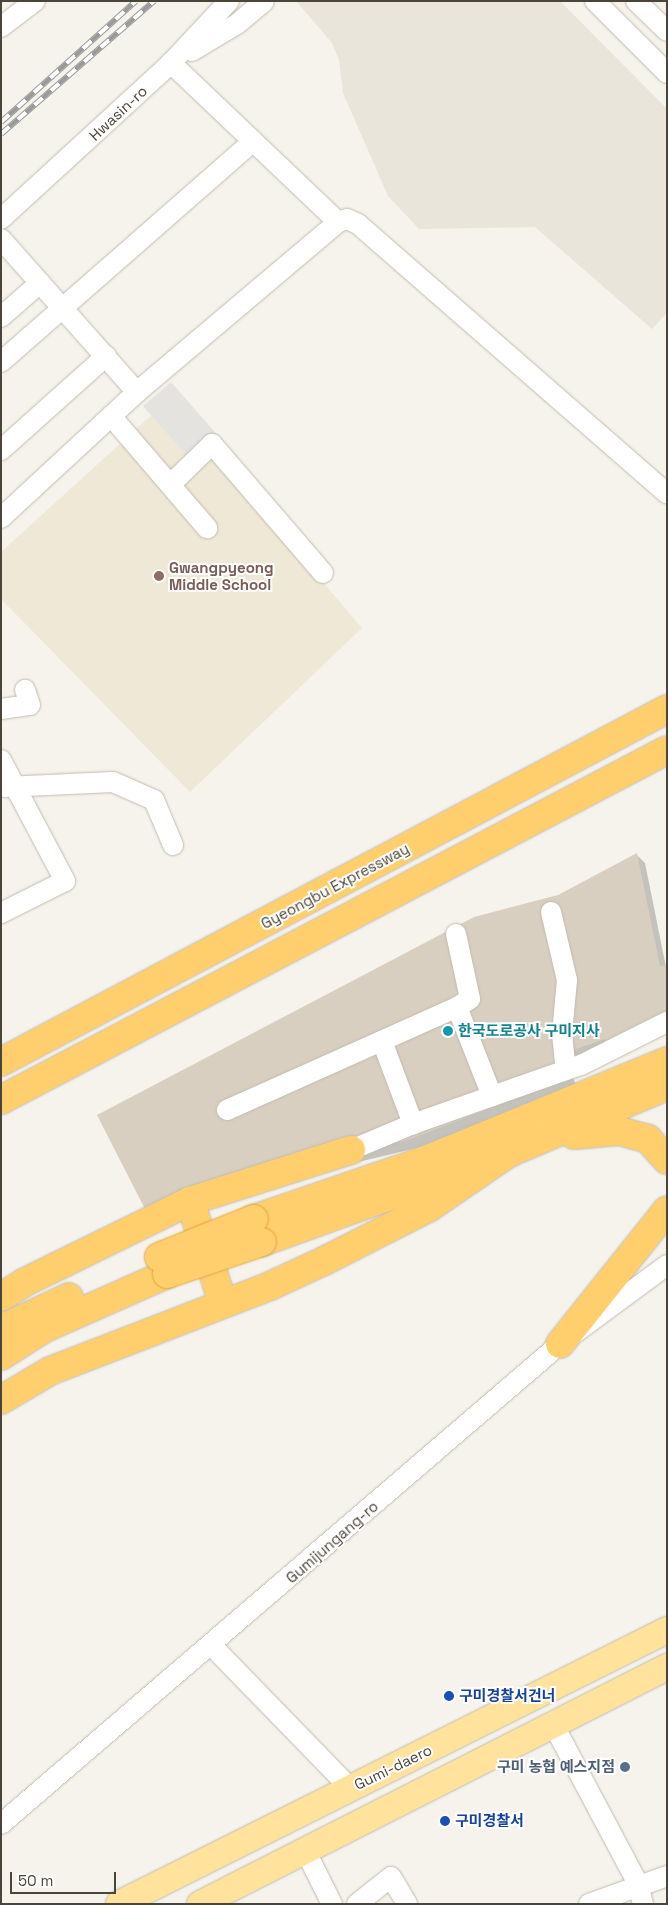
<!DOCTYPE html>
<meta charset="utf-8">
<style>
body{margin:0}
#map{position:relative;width:668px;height:1905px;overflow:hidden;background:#f6f3ec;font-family:"Space Grotesk","Noto Sans KR",sans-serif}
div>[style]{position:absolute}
.residential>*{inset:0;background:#eae5da}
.education>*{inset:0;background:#efe8d6}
.parking>*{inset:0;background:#e5e3e0}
.shadow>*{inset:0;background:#0003}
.building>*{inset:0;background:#d8cfc1}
.roads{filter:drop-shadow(0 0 1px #c2bbae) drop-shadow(0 0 1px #c2bbae)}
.minor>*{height:20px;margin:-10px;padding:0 10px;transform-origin:10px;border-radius:10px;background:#fff}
.major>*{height:26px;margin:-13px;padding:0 13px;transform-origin:13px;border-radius:13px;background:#ffe39c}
.highway>*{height:28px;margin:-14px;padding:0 14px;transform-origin:14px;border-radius:14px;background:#ffcf6e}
.rail>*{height:5.5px;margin-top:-2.75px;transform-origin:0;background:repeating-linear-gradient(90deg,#fff 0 11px,#9a9a9a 0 22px);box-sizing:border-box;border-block:1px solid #9a9a9a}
.bridges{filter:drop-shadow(0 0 1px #e0a43c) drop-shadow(0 0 1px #e0a43c)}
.highway-bridge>*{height:28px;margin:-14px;padding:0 14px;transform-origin:14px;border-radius:14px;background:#ffcf6e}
.dots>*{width:14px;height:14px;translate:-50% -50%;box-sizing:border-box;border:2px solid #fff;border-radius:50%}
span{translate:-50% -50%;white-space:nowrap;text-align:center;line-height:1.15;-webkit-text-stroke:4px #fff;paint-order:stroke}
.street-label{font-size:15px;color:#4b4439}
.education-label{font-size:15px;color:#785e54;font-weight:700}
.left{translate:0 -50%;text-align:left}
.culture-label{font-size:15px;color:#0d838f;font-weight:700}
.transit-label{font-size:15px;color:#164399;font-weight:700}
.service-label{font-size:15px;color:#4e5e75;font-weight:700}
.right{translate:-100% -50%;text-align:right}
.frame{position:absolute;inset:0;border:2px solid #4b4439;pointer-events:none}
.scale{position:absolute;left:10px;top:1872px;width:106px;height:22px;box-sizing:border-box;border:2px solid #4b4439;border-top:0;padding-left:6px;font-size:15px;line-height:18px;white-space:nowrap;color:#4b4439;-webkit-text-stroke:4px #fff;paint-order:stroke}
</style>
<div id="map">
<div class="residential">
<i style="clip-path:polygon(296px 1px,560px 1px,667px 109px,667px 313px,652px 329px,535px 227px,419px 229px,388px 196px,343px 93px,339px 60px,332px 43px)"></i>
</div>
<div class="education">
<i style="clip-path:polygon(168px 400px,362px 628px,190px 792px,1px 599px,1px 552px)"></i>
</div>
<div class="parking">
<i style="clip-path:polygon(171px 382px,220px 438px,192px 462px,143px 406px)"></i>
</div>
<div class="shadow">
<i style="clip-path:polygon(636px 854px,645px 863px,666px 967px,667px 1027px,567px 1063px,577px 1087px,417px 1148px,200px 1200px,558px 896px)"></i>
</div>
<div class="building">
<i style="clip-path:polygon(637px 853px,660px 966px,667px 965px,667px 1016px,607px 1048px,605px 1039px,559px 1055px,569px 1078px,408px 1140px,191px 1192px,149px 1217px,97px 1115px,474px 917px,558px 895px)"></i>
</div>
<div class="roads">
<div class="minor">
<i style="left:595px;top:1px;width:102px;rotate:45deg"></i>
<i style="left:636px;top:1px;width:43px;rotate:44.1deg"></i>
<i style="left:1px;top:27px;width:43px;rotate:-37.4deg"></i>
<i style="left:192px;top:51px;width:52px;rotate:-31deg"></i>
<i style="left:237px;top:24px;width:35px;rotate:-40deg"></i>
<i style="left:1px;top:219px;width:231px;rotate:-42.5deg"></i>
<i style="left:171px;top:63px;width:85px;rotate:-46.9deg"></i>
<i style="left:338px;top:222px;width:9px;rotate:-18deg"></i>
<i style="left:347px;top:219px;width:12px;rotate:24deg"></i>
<i style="left:358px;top:224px;width:410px;rotate:41.1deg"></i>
<i style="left:1px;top:239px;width:205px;rotate:48.4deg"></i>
<i style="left:1px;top:317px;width:52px;rotate:-41.1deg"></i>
<i style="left:1px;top:362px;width:332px;rotate:-41.2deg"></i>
<i style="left:111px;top:416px;width:148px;rotate:49.4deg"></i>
<i style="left:1px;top:450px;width:141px;rotate:-41.8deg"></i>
<i style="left:172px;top:483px;width:56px;rotate:-44.3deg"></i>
<i style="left:212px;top:444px;width:170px;rotate:49.3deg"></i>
<i style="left:1px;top:518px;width:185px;rotate:-42.8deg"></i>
<i style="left:137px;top:392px;width:263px;rotate:-40.2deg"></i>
<i style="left:338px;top:222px;width:231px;rotate:-136.4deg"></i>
<i style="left:1px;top:709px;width:29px;rotate:-8deg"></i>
<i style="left:30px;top:705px;width:16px;rotate:-108deg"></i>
<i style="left:1px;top:760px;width:137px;rotate:62.1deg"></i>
<i style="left:65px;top:881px;width:72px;rotate:153.4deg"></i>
<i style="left:5px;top:787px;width:108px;rotate:-2.7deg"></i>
<i style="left:113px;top:782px;width:45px;rotate:23.7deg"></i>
<i style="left:154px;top:800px;width:49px;rotate:67.1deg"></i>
<i style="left:551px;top:912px;width:70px;rotate:76.8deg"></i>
<i style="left:567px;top:980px;width:54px;rotate:95.3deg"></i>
<i style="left:562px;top:1034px;width:36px;rotate:84deg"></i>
<i style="left:456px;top:934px;width:66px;rotate:77.8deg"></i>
<i style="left:470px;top:999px;width:15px;rotate:148deg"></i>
<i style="left:457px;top:1007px;width:96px;rotate:68.5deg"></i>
<i style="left:382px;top:1041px;width:89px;rotate:69.5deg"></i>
<i style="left:227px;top:1110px;width:252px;rotate:-24.1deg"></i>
<i style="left:351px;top:1150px;width:67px;rotate:-22.8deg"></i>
<i style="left:413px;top:1124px;width:178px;rotate:-19.4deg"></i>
<i style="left:581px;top:1065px;width:96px;rotate:-26.6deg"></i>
<i style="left:212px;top:1646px;width:198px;rotate:45.8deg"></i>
<i style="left:553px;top:1724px;width:181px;rotate:62deg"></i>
<i style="left:638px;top:1884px;width:21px;rotate:76deg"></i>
<i style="left:1px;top:1824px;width:737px;rotate:-40.65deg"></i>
<i style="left:560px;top:1344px;width:133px;rotate:-36.4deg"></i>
<i style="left:305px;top:1850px;width:60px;rotate:63.4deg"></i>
<i style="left:357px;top:1904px;width:43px;rotate:-38.5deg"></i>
<i style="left:391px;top:1877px;width:31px;rotate:59deg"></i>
<i style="left:589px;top:1904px;width:83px;rotate:-19.7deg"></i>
</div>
<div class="major">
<i style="left:119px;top:1904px;width:613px;rotate:-26.57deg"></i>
<i style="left:200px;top:1904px;width:524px;rotate:-26.91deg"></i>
</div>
<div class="highway">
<i style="left:1px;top:1062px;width:754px;rotate:-27.92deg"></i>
<i style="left:1px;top:1100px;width:752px;rotate:-27.72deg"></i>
<i style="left:574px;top:1135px;width:45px;rotate:-5.1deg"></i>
<i style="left:619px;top:1131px;width:30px;rotate:15deg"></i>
<i style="left:648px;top:1139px;width:28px;rotate:48deg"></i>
<i style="left:190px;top:1201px;width:107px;rotate:72.1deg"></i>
<i style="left:254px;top:1219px;width:182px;rotate:-18.9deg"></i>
<i style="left:426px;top:1160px;width:261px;rotate:-22.3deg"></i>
<i style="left:262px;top:1242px;width:263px;rotate:-19.8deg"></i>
<i style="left:509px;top:1153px;width:172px;rotate:-23deg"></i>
<i style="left:1px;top:1297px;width:28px;rotate:-32deg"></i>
<i style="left:25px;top:1282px;width:184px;rotate:-26.1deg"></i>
<i style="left:190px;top:1201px;width:169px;rotate:-17.6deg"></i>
<i style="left:1px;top:1329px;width:75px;rotate:-25.2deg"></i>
<i style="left:560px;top:1344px;width:171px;rotate:-51.4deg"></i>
<i style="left:1px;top:1356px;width:52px;rotate:-32.5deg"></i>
<i style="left:45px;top:1328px;width:133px;rotate:-23.9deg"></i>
<i style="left:1px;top:1400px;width:57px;rotate:-30.6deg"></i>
<i style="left:50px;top:1371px;width:236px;rotate:-21.1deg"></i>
<i style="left:270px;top:1286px;width:60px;rotate:-24.8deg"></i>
<i style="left:324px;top:1261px;width:119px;rotate:-27deg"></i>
<i style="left:430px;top:1207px;width:96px;rotate:-34.4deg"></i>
</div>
</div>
<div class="rail">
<i style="left:1px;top:122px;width:181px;rotate:-41.9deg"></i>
<i style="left:1px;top:134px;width:203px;rotate:-41deg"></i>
</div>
<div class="bridges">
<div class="highway-bridge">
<i style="left:159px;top:1257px;width:102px;rotate:-21.8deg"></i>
<i style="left:167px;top:1274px;width:100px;rotate:-18.6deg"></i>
</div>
</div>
<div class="dots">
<i style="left:159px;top:576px;background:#8d6e63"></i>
<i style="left:448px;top:1031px;background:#0f9aa8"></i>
<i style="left:449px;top:1696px;background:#1a4fb4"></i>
<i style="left:625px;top:1767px;background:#5c6f8a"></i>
<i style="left:445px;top:1821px;background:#1a4fb4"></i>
</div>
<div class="street-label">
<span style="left:118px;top:113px;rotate:-43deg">Hwasin-ro</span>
<span style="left:335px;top:886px;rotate:-28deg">Gyeongbu Expressway</span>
<span style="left:332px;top:1542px;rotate:-41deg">Gumijungang-ro</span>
<span style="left:393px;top:1767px;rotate:-26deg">Gumi-daero</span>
</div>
<div class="education-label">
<span class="left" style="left:169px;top:576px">Gwangpyeong<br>Middle School</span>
</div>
<div class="culture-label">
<span class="left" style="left:458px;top:1031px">한국도로공사 구미지사</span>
</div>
<div class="transit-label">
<span class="left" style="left:459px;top:1696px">구미경찰서건너</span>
<span class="left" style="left:455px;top:1821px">구미경찰서</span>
</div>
<div class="service-label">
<span class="right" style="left:615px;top:1767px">구미 농협 예스지점</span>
</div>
<div class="frame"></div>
<div class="scale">50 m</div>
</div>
